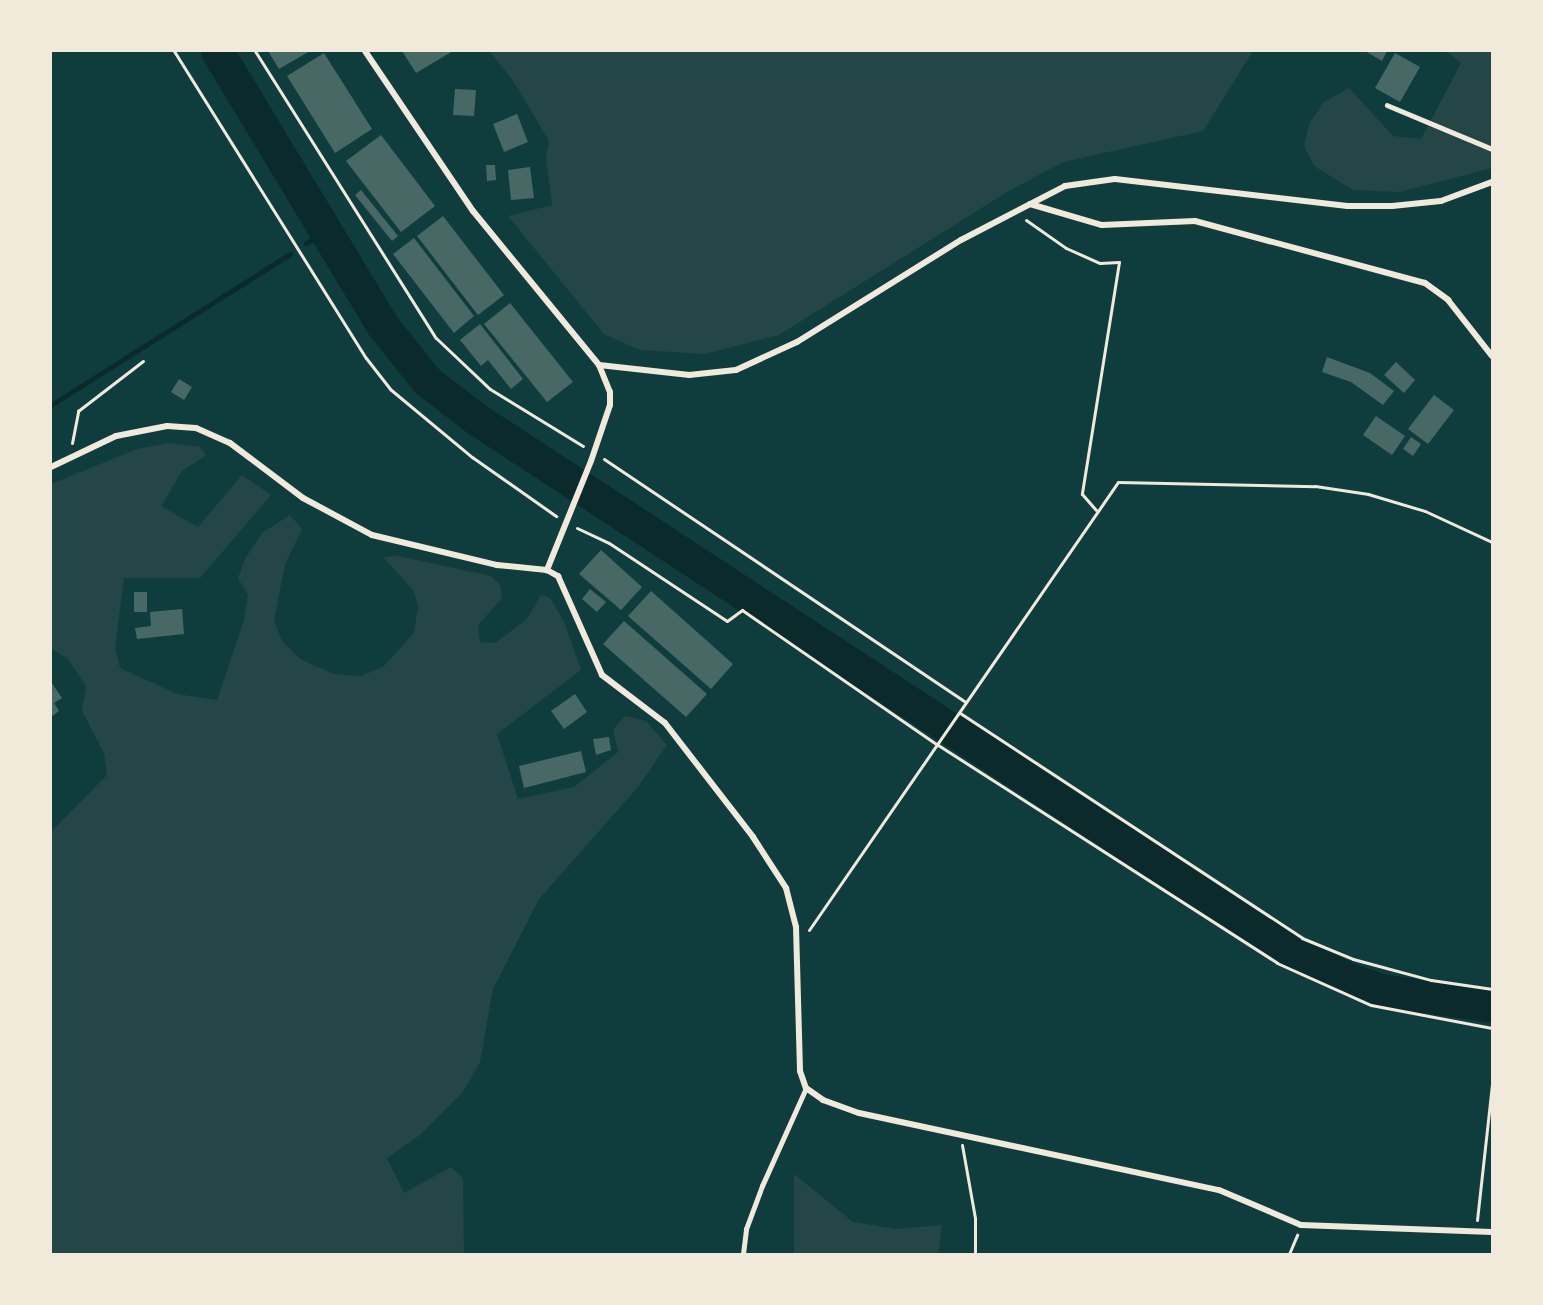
<!DOCTYPE html>
<style>
body{margin:0}
#map{position:relative;width:1543px;height:1305px;overflow:hidden;background:#0f3d3e;font-family:Inter,sans-serif}
div>[style]{position:absolute}
.green>*{inset:0;background:#244646}
.stream>*{height:5px;margin:-2.5px;padding:0 2.5px;transform-origin:2.5px;border-radius:2.5px;background:#0a2a2b}
.river>*{height:33px;margin:-16.5px;padding:0 16.5px;transform-origin:16.5px;border-radius:16.5px;background:#0a2a2b}
.building>*{inset:0;background:#486865}
.path>*{height:3px;margin:-1.5px;padding:0 1.5px;transform-origin:1.5px;border-radius:1.5px;background:#f1e9da}
.service>*{height:4.5px;margin:-2.25px;padding:0 2.25px;transform-origin:2.25px;border-radius:2.25px;background:#f1e9da}
.minor>*{height:6px;margin:-3px;padding:0 3px;transform-origin:3px;border-radius:3px;background:#f1e9da}
span{translate:-50% -50%;white-space:nowrap;text-align:center;line-height:1.15;-webkit-text-stroke:5px #f1e9da;paint-order:stroke}
.frame{position:absolute;inset:0;border:52px solid #f1e9da;pointer-events:none}
</style>
<div id="map">
<div class="green">
<i style="clip-path:polygon(489px 51px,1253px 51px,1203px 131px,1063px 162px,1007px 192px,779px 335px,705px 354px,640px 350px,604px 334px,508px 216px,552px 205px,546px 158px,549px 141px,512px 79px)"></i>
<i style="clip-path:polygon(1446px 51px,1492px 51px,1492px 168px,1400px 192px,1353px 190px,1314px 166px,1304px 146px,1309px 124px,1324px 102px,1349px 88px,1393px 136px,1421px 139px,1461px 63px)"></i>
<i style="clip-path:polygon(168px 443px,200px 447px,206px 455px,182px 471px,161px 506px,198px 527px,242px 475px,271px 495px,200px 578px,124px 578px,115px 647px,120px 668px,177px 694px,217px 700px,244px 620px,248px 595px,238px 578px,245px 559px,262px 533px,290px 515px,302px 529px,285px 564px,274px 621px,282px 641px,300px 659px,334px 674px,361px 676px,383px 667px,414px 633px,418px 606px,414px 591px,383px 557px,398px 556px,491px 576px,500px 585px,502px 598px,478px 625px,480px 642px,495px 643px,527px 619px,541px 595px,550px 598px,564px 622px,581px 670px,497px 734px,518px 799px,574px 787px,618px 752px,613px 730px,625px 716px,646px 721px,667px 745px,637px 788px,539px 899px,493px 989px,480px 1062px,463px 1092px,420px 1135px,387px 1158px,404px 1193px,451px 1167px,463px 1178px,464px 1254px,51px 1254px,51px 832px,107px 775px,104px 753px,82px 711px,86px 686px,68px 659px,51px 648px,51px 484px,137px 449px)"></i>
<i style="clip-path:polygon(794px 1174px,853px 1222px,895px 1229px,942px 1225px,938px 1254px,794px 1254px)"></i>
</div>
<div class="stream">
<i style="left:306px;top:243px;width:23px;rotate:-31deg"></i>
<i style="left:51px;top:405px;width:283px;rotate:-32.3deg"></i>
</div>
<div class="river">
<i style="left:217px;top:51px;width:321px;rotate:58.9deg"></i>
<i style="left:383px;top:326px;width:70px;rotate:51.3deg"></i>
<i style="left:427px;top:381px;width:64px;rotate:37.4deg"></i>
<i style="left:478px;top:420px;width:963px;rotate:33.18deg"></i>
<i style="left:1284px;top:947px;width:75px;rotate:26.2deg"></i>
<i style="left:1351px;top:980px;width:32px;rotate:18deg"></i>
<i style="left:1381px;top:990px;width:112px;rotate:8.2deg"></i>
</div>
<div class="building">
<i style="clip-path:polygon(268px 51px,310px 51px,279px 69px)"></i>
<i style="clip-path:polygon(402px 51px,453px 51px,416px 73px)"></i>
<i style="clip-path:polygon(1365px 51px,1387px 51px,1382px 61px)"></i>
<i style="clip-path:polygon(324px 53px,372px 129px,335px 153px,287px 76px)"></i>
<i style="clip-path:polygon(1395px 53px,1420px 67px,1400px 102px,1375px 88px)"></i>
<i style="clip-path:polygon(455px 89px,476px 90px,474px 116px,453px 115px)"></i>
<i style="clip-path:polygon(517px 114px,528px 142px,504px 152px,493px 124px)"></i>
<i style="clip-path:polygon(381px 135px,435px 206px,401px 232px,346px 161px)"></i>
<i style="clip-path:polygon(486px 165px,495px 165px,496px 180px,487px 181px)"></i>
<i style="clip-path:polygon(530px 167px,534px 198px,511px 200px,508px 170px)"></i>
<i style="clip-path:polygon(361px 190px,398px 236px,392px 241px,355px 195px)"></i>
<i style="clip-path:polygon(443px 216px,504px 295px,478px 315px,417px 236px)"></i>
<i style="clip-path:polygon(414px 238px,474px 316px,454px 333px,393px 254px)"></i>
<i style="clip-path:polygon(510px 303px,573px 382px,547px 402px,484px 324px)"></i>
<i style="clip-path:polygon(480px 324px,523px 379px,511px 389px,488px 360px,481px 366px,460px 340px)"></i>
<i style="clip-path:polygon(1327px 357px,1370px 373px,1394px 391px,1383px 405px,1351px 382px,1322px 372px)"></i>
<i style="clip-path:polygon(1396px 362px,1415px 380px,1404px 393px,1384px 375px)"></i>
<i style="clip-path:polygon(179px 379px,192px 387px,184px 400px,171px 392px)"></i>
<i style="clip-path:polygon(1434px 395px,1454px 410px,1428px 444px,1408px 429px)"></i>
<i style="clip-path:polygon(1376px 416px,1405px 436px,1392px 455px,1363px 435px)"></i>
<i style="clip-path:polygon(1411px 437px,1421px 444px,1413px 456px,1403px 449px)"></i>
<i style="clip-path:polygon(601px 550px,642px 587px,621px 610px,579px 574px)"></i>
<i style="clip-path:polygon(590px 589px,606px 602px,597px 612px,582px 599px)"></i>
<i style="clip-path:polygon(651px 591px,733px 664px,711px 689px,628px 616px)"></i>
<i style="clip-path:polygon(134px 592px,147px 592px,147px 612px,134px 612px)"></i>
<i style="clip-path:polygon(182px 609px,184px 634px,137px 639px,135px 628px,151px 626px,150px 612px)"></i>
<i style="clip-path:polygon(624px 621px,707px 694px,686px 717px,603px 644px)"></i>
<i style="clip-path:polygon(51px 682px,62px 698px,54px 703px,59px 711px,51px 717px)"></i>
<i style="clip-path:polygon(575px 694px,587px 712px,564px 729px,551px 711px)"></i>
<i style="clip-path:polygon(609px 737px,611px 750px,596px 755px,593px 739px)"></i>
<i style="clip-path:polygon(581px 751px,586px 772px,524px 788px,519px 766px)"></i>
</div>
<div class="path">
<i style="left:174px;top:51px;width:362px;rotate:58deg"></i>
<i style="left:366px;top:358px;width:39px;rotate:52deg"></i>
<i style="left:390px;top:389px;width:107px;rotate:39.7deg"></i>
<i style="left:472px;top:457px;width:103px;rotate:35.1deg"></i>
<i style="left:255px;top:51px;width:339px;rotate:57.8deg"></i>
<i style="left:436px;top:338px;width:74px;rotate:43.4deg"></i>
<i style="left:490px;top:389px;width:109px;rotate:31.5deg"></i>
<i style="left:1026px;top:220px;width:49px;rotate:35deg"></i>
<i style="left:1066px;top:248px;width:37px;rotate:24deg"></i>
<i style="left:1100px;top:263px;width:19px;rotate:-3deg"></i>
<i style="left:1119px;top:262px;width:235px;rotate:99.1deg"></i>
<i style="left:1082px;top:494px;width:21px;rotate:49deg"></i>
<i style="left:72px;top:443px;width:33px;rotate:-79deg"></i>
<i style="left:78px;top:411px;width:82px;rotate:-37.6deg"></i>
<i style="left:604px;top:459px;width:436px;rotate:33.9deg"></i>
<i style="left:577px;top:528px;width:35px;rotate:25deg"></i>
<i style="left:609px;top:543px;width:141px;rotate:33.5deg"></i>
<i style="left:727px;top:621px;width:19px;rotate:-36deg"></i>
<i style="left:742px;top:610px;width:238px;rotate:34.6deg"></i>
<i style="left:938px;top:745px;width:403px;rotate:32.7deg"></i>
<i style="left:1277px;top:963px;width:103px;rotate:24.1deg"></i>
<i style="left:1371px;top:1005px;width:123px;rotate:10.8deg"></i>
<i style="left:960px;top:713px;width:409px;rotate:33.3deg"></i>
<i style="left:1302px;top:938px;width:55px;rotate:22.4deg"></i>
<i style="left:1353px;top:959px;width:81px;rotate:15.1deg"></i>
<i style="left:1431px;top:980px;width:62px;rotate:8.4deg"></i>
<i style="left:809px;top:930px;width:544px;rotate:-55.4deg"></i>
<i style="left:1118px;top:482px;width:197px;rotate:1.2deg"></i>
<i style="left:1315px;top:486px;width:54px;rotate:8.6deg"></i>
<i style="left:1368px;top:494px;width:59px;rotate:16.6deg"></i>
<i style="left:1425px;top:511px;width:74px;rotate:24.8deg"></i>
<i style="left:962px;top:1145px;width:74px;rotate:79.9deg"></i>
<i style="left:975px;top:1218px;width:36px;rotate:90deg"></i>
<i style="left:1477px;top:1220px;width:136px;rotate:-83.7deg"></i>
<i style="left:1289px;top:1254px;width:21px;rotate:-67deg"></i>
</div>
<div class="service">
<i style="left:1387px;top:105px;width:114px;rotate:22.7deg"></i>
<i style="left:743px;top:1254px;width:25px;rotate:-83deg"></i>
<i style="left:746px;top:1229px;width:46px;rotate:-69.6deg"></i>
<i style="left:762px;top:1186px;width:107px;rotate:-65.8deg"></i>
</div>
<div class="minor">
<i style="left:365px;top:51px;width:193px;rotate:56deg"></i>
<i style="left:473px;top:211px;width:199px;rotate:50.7deg"></i>
<i style="left:599px;top:365px;width:29px;rotate:68deg"></i>
<i style="left:610px;top:392px;width:13px;rotate:90deg"></i>
<i style="left:610px;top:405px;width:59px;rotate:108.7deg"></i>
<i style="left:591px;top:461px;width:118px;rotate:112deg"></i>
<i style="left:1030px;top:204px;width:75px;rotate:16.3deg"></i>
<i style="left:1102px;top:225px;width:93px;rotate:-2.5deg"></i>
<i style="left:1195px;top:221px;width:238px;rotate:15.1deg"></i>
<i style="left:1425px;top:283px;width:29px;rotate:36deg"></i>
<i style="left:1448px;top:300px;width:71px;rotate:51.8deg"></i>
<i style="left:599px;top:365px;width:91px;rotate:6.3deg"></i>
<i style="left:689px;top:375px;width:47px;rotate:-6.1deg"></i>
<i style="left:736px;top:370px;width:67px;rotate:-24.7deg"></i>
<i style="left:797px;top:342px;width:193px;rotate:-31.9deg"></i>
<i style="left:961px;top:240px;width:117px;rotate:-27.4deg"></i>
<i style="left:1065px;top:186px;width:50px;rotate:-8deg"></i>
<i style="left:1115px;top:179px;width:234px;rotate:6.6deg"></i>
<i style="left:1347px;top:206px;width:45px"></i>
<i style="left:1392px;top:206px;width:49px;rotate:-5.8deg"></i>
<i style="left:1441px;top:201px;width:54px;rotate:-20.4deg"></i>
<i style="left:51px;top:467px;width:72px;rotate:-25.5deg"></i>
<i style="left:116px;top:436px;width:52px;rotate:-11.1deg"></i>
<i style="left:167px;top:426px;width:29px;rotate:4deg"></i>
<i style="left:196px;top:428px;width:37px;rotate:24deg"></i>
<i style="left:230px;top:443px;width:91px;rotate:37deg"></i>
<i style="left:303px;top:498px;width:78px;rotate:28.2deg"></i>
<i style="left:372px;top:535px;width:129px;rotate:13.5deg"></i>
<i style="left:497px;top:565px;width:50px;rotate:5.7deg"></i>
<i style="left:547px;top:570px;width:13px;rotate:29deg"></i>
<i style="left:558px;top:576px;width:108px;rotate:66deg"></i>
<i style="left:602px;top:675px;width:79px;rotate:37.3deg"></i>
<i style="left:665px;top:723px;width:144px;rotate:52.3deg"></i>
<i style="left:753px;top:837px;width:61px;rotate:57.1deg"></i>
<i style="left:786px;top:888px;width:40px;rotate:75.6deg"></i>
<i style="left:796px;top:927px;width:144px;rotate:88.4deg"></i>
<i style="left:800px;top:1071px;width:18px;rotate:71deg"></i>
<i style="left:806px;top:1088px;width:21px;rotate:35deg"></i>
<i style="left:823px;top:1100px;width:38px;rotate:20deg"></i>
<i style="left:859px;top:1113px;width:368px;rotate:12.1deg"></i>
<i style="left:1219px;top:1190px;width:89px;rotate:23.1deg"></i>
<i style="left:1301px;top:1225px;width:191px;rotate:2.1deg"></i>
</div>
<div class="frame"></div>
</div>
